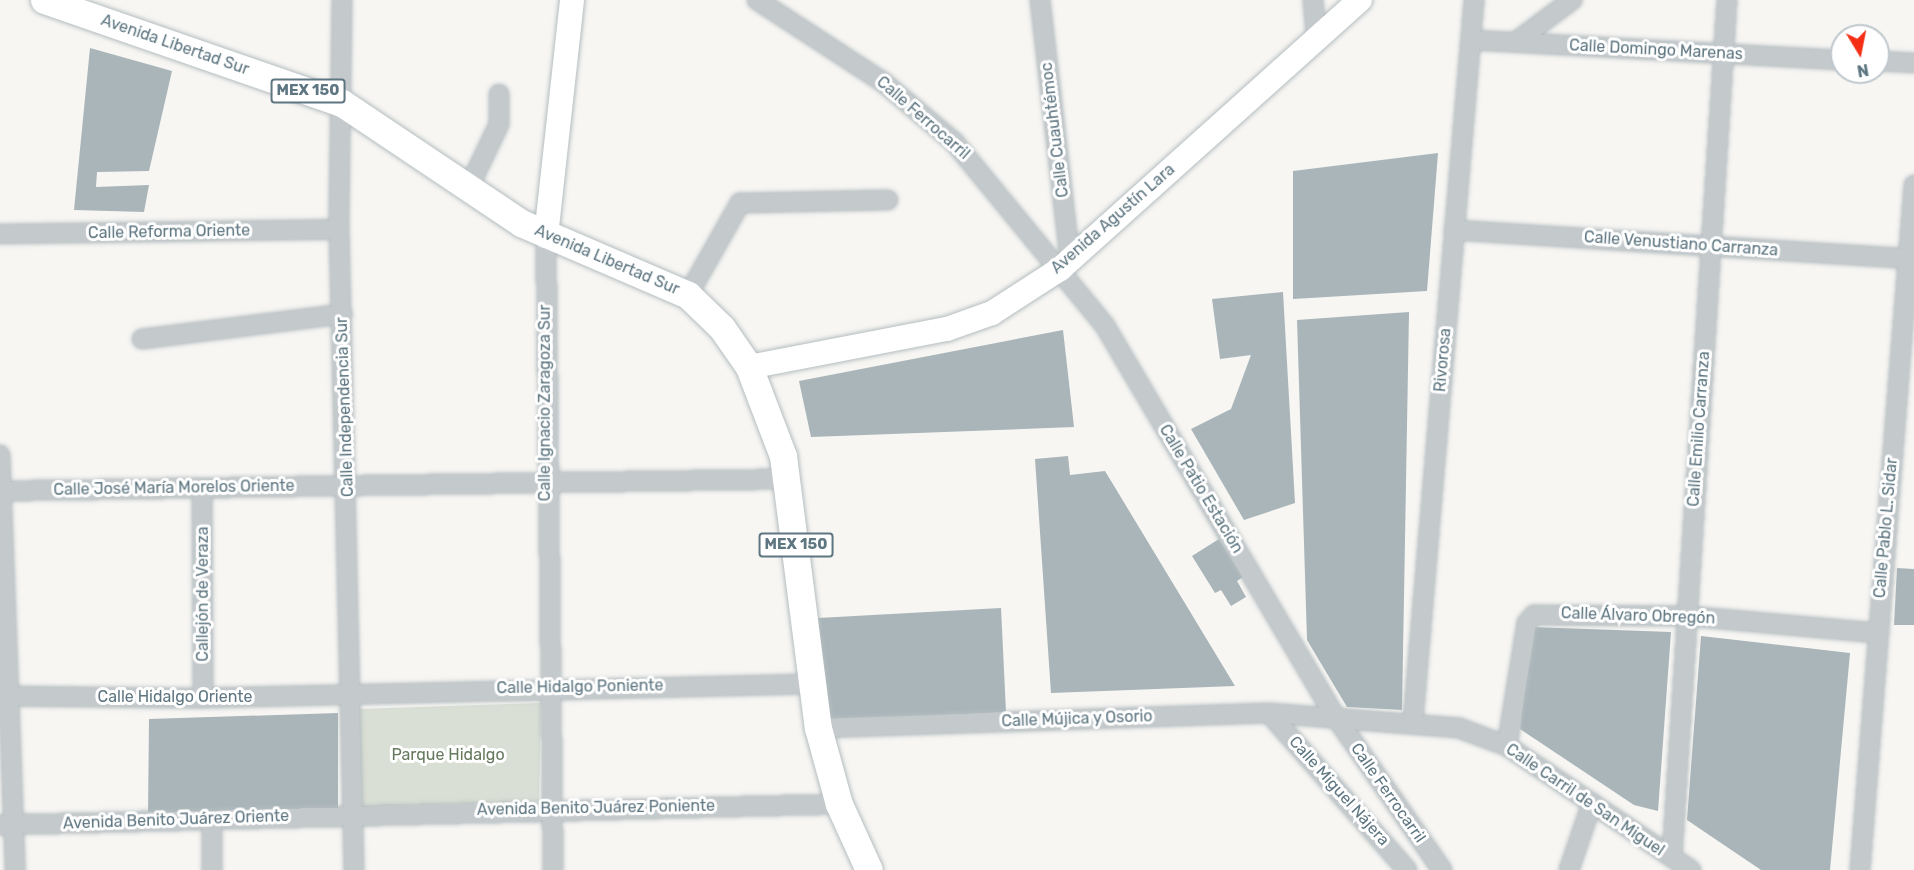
<!DOCTYPE html>
<meta charset="utf-8">
<style>
body{margin:0}
#map{position:relative;width:1914px;height:870px;overflow:hidden;background:#f7f6f3;font-family:Rubik,sans-serif}
div>[style]{position:absolute}
.green>*{inset:0;background:#d9dfd4}
.building>*{inset:0;background:#a9b5b9}
.roads{filter:drop-shadow(0 0 2px #b5bdc0) drop-shadow(0 0 2px #b5bdc0)}
.street>*{height:18px;margin:-9px;padding:0 9px;transform-origin:9px;border-radius:9px;background:#c4c9cc}
.secondary>*{height:24px;margin:-12px;padding:0 12px;transform-origin:12px;border-radius:12px;background:#fff}
.primary>*{height:27px;margin:-13.5px;padding:0 13.5px;transform-origin:13.5px;border-radius:13.5px;background:#fff}
span{translate:-50% -50%;white-space:nowrap;text-align:center;line-height:1.15;-webkit-text-stroke:6px #fff;paint-order:stroke}
.shield-label span{padding:2px 4px;background:#fff;border:2px solid;border-radius:4px;-webkit-text-stroke-width:0}
.shield-label{font-size:15px;color:#5e7681;font-weight:700}
.street-label{font-size:16px;color:#5e7681}
.park-label{font-size:16px;color:#66795e}
.north{position:absolute;left:1830px;top:24px;width:60px;height:60px;box-sizing:border-box;background:#fff;border:2px solid #bfc8cd;border-radius:50%;rotate:170deg;font-size:16px;font-weight:700;line-height:24px;text-align:center;color:#5e7681}
.north::after{content:'';display:block;margin:auto;width:21px;height:27px;background:#f52f15;clip-path:polygon(50% 0,100% 100%,50% 72%,0 100%)}
</style>
<div id="map">
<div class="green">
<i style="clip-path:polygon(541px 703px,539px 801px,362px 807px,355px 709px)"></i>
</div>
<div class="building">
<i style="clip-path:polygon(90px 48px,172px 71px,149px 171px,97px 172px,96px 187px,149px 185px,144px 212px,74px 210px)"></i>
<i style="clip-path:polygon(1438px 153px,1427px 291px,1293px 299px,1293px 171px)"></i>
<i style="clip-path:polygon(1283px 292px,1295px 503px,1244px 520px,1191px 429px,1231px 409px,1251px 355px,1220px 359px,1212px 299px)"></i>
<i style="clip-path:polygon(1409px 312px,1402px 710px,1347px 707px,1307px 640px,1297px 320px)"></i>
<i style="clip-path:polygon(1063px 330px,1074px 427px,811px 437px,799px 381px)"></i>
<i style="clip-path:polygon(1068px 456px,1070px 475px,1105px 471px,1235px 686px,1051px 693px,1035px 459px)"></i>
<i style="clip-path:polygon(1219px 539px,1243px 577px,1237px 581px,1246px 597px,1231px 606px,1221px 590px,1215px 593px,1192px 556px)"></i>
<i style="clip-path:polygon(1897px 568px,1914px 569px,1914px 625px,1894px 625px)"></i>
<i style="clip-path:polygon(1001px 608px,1006px 712px,823px 721px,818px 618px)"></i>
<i style="clip-path:polygon(1532px 627px,1671px 632px,1658px 811px,1634px 805px,1520px 729px)"></i>
<i style="clip-path:polygon(1701px 636px,1850px 653px,1830px 870px,1761px 870px,1687px 820px)"></i>
<i style="clip-path:polygon(338px 713px,338px 808px,148px 815px,149px 719px)"></i>
</div>
<div class="roads">
<div class="street">
<i style="left:342px;top:0;width:229px;rotate:90.8deg"></i>
<i style="left:339px;top:229px;width:641px;rotate:88.66deg"></i>
<i style="left:757px;top:0;width:150px;rotate:33.1deg"></i>
<i style="left:883px;top:82px;width:93px;rotate:40.2deg"></i>
<i style="left:954px;top:142px;width:238px;rotate:50.6deg"></i>
<i style="left:1105px;top:326px;width:453px;rotate:59.5deg"></i>
<i style="left:1335px;top:716px;width:188px;rotate:55.2deg"></i>
<i style="left:1040px;top:0;width:261px;rotate:83.4deg"></i>
<i style="left:1313px;top:0;width:38px;rotate:85deg"></i>
<i style="left:1471px;top:40px;width:372px;rotate:3.1deg"></i>
<i style="left:1517px;top:41px;width:69px;rotate:-36.7deg"></i>
<i style="left:1878px;top:61px;width:36px;rotate:3deg"></i>
<i style="left:469px;top:187px;width:70px;rotate:-64.5deg"></i>
<i style="left:499px;top:124px;width:30px;rotate:-90deg"></i>
<i style="left:1454px;top:230px;width:461px;rotate:3.6deg"></i>
<i style="left:0;top:234px;width:339px;rotate:-0.8deg"></i>
<i style="left:546px;top:236px;width:634px;rotate:89.37deg"></i>
<i style="left:688px;top:295px;width:106px;rotate:-60.5deg"></i>
<i style="left:740px;top:203px;width:148px;rotate:-1.2deg"></i>
<i style="left:142px;top:339px;width:202px;rotate:-7.1deg"></i>
<i style="left:0;top:455px;width:415px;rotate:87.9deg"></i>
<i style="left:202px;top:489px;width:209px;rotate:89.7deg"></i>
<i style="left:0;top:491px;width:789px;rotate:-0.87deg"></i>
<i style="left:0;top:696px;width:203px;rotate:0.6deg"></i>
<i style="left:203px;top:698px;width:608px;rotate:-1.32deg"></i>
<i style="left:1269px;top:713px;width:209px;rotate:48.7deg"></i>
<i style="left:1413px;top:721px;width:724px;rotate:-85.16deg"></i>
<i style="left:818px;top:728px;width:451px;rotate:-1.9deg"></i>
<i style="left:1269px;top:713px;width:191px;rotate:4.5deg"></i>
<i style="left:1459px;top:728px;width:51px;rotate:20.6deg"></i>
<i style="left:1507px;top:746px;width:222px;rotate:34deg"></i>
<i style="left:1507px;top:746px;width:125px;rotate:-80.8deg"></i>
<i style="left:1527px;top:623px;width:11px;rotate:-49deg"></i>
<i style="left:1534px;top:615px;width:153px;rotate:0.4deg"></i>
<i style="left:1687px;top:616px;width:191px;rotate:5.1deg"></i>
<i style="left:212px;top:820px;width:50px;rotate:90deg"></i>
<i style="left:0;top:825px;width:839px;rotate:-1.43deg"></i>
<i style="left:1672px;top:857px;width:859px;rotate:-86.33deg"></i>
<i style="left:1569px;top:870px;width:71px;rotate:-71.1deg"></i>
<i style="left:1860px;top:870px;width:687px;rotate:-85.49deg"></i>
</div>
<div class="secondary">
<i style="left:546px;top:236px;width:237px;rotate:-83.7deg"></i>
<i style="left:749px;top:367px;width:202px;rotate:-10.9deg"></i>
<i style="left:947px;top:329px;width:48px;rotate:-19.6deg"></i>
<i style="left:992px;top:313px;width:81px;rotate:-32.9deg"></i>
<i style="left:1060px;top:269px;width:403px;rotate:-41.9deg"></i>
</div>
<div class="primary">
<i style="left:44px;top:0;width:315px;rotate:19.1deg"></i>
<i style="left:342px;top:103px;width:216px;rotate:33.8deg"></i>
<i style="left:521px;top:223px;width:182px;rotate:23.3deg"></i>
<i style="left:688px;top:295px;width:47px;rotate:44.1deg"></i>
<i style="left:722px;top:328px;width:47px;rotate:55.3deg"></i>
<i style="left:749px;top:367px;width:95px;rotate:69.1deg"></i>
<i style="left:783px;top:456px;width:274px;rotate:82.7deg"></i>
<i style="left:818px;top:728px;width:79px;rotate:74.6deg"></i>
<i style="left:839px;top:804px;width:72px;rotate:65.6deg"></i>
</div>
</div>
<div class="shield-label">
<span style="left:308px;top:91px">MEX 150</span>
<span style="left:796px;top:545px">MEX 150</span>
</div>
<div class="street-label">
<span style="left:175px;top:45px;rotate:19deg">Avenida Libertad Sur</span>
<span style="left:1656px;top:50px;rotate:3deg">Calle Domingo Marenas</span>
<span style="left:923px;top:118px;rotate:41deg">Calle Ferrocarril</span>
<span style="left:1055px;top:130px;rotate:-97deg">Calle Cuauhtémoc</span>
<span style="left:1113px;top:219px;rotate:-41deg">Avenida Agustín Lara</span>
<span style="left:169px;top:232px;rotate:-1deg">Calle Reforma Oriente</span>
<span style="left:1681px;top:244px;rotate:4deg">Calle Venustiano Carranza</span>
<span style="left:607px;top:260px;rotate:23deg">Avenida Libertad Sur</span>
<span style="left:1443px;top:360px;rotate:-85deg">Rivorosa</span>
<span style="left:545px;top:403px;rotate:-90deg">Calle Ignacio Zaragoza Sur</span>
<span style="left:345px;top:407px;rotate:-92deg">Calle Independencia Sur</span>
<span style="left:1699px;top:429px;rotate:-86deg">Calle Emilio Carranza</span>
<span style="left:174px;top:488px;rotate:-1deg">Calle José María Morelos Oriente</span>
<span style="left:1201px;top:489px;rotate:59deg">Calle Patio Estación</span>
<span style="left:1886px;top:528px;rotate:-85deg">Calle Pablo L. Sidar</span>
<span style="left:203px;top:594px;rotate:-90deg">Callejón de Veraza</span>
<span style="left:1638px;top:616px;rotate:2deg">Calle Álvaro Obregón</span>
<span style="left:580px;top:687px;rotate:-1deg">Calle Hidalgo Poniente</span>
<span style="left:175px;top:697px">Calle Hidalgo Oriente</span>
<span style="left:1077px;top:719px;rotate:-2deg">Calle Mújica y Osorio</span>
<span style="left:1339px;top:791px;rotate:48deg">Calle Miguel Nájera</span>
<span style="left:1388px;top:793px;rotate:55deg">Calle Ferrocarril</span>
<span style="left:1585px;top:800px;rotate:34deg">Calle Carril de San Miguel</span>
<span style="left:596px;top:808px;rotate:-1deg">Avenida Benito Juárez Poniente</span>
<span style="left:176px;top:820px;rotate:-2deg">Avenida Benito Juárez Oriente</span>
</div>
<div class="park-label">
<span style="left:448px;top:755px">Parque Hidalgo</span>
</div>
<div class="north">N</div>
</div>
